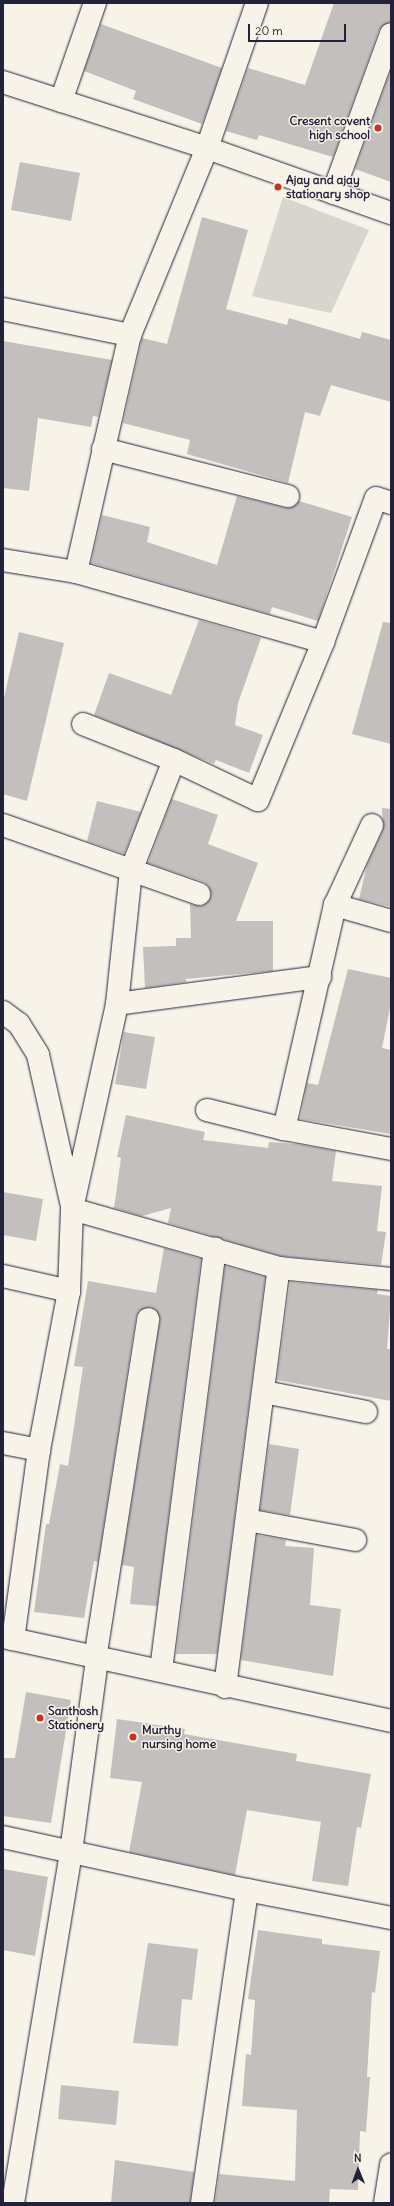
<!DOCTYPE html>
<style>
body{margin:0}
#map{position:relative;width:394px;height:2206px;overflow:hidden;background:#f7f3e8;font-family:Delius,sans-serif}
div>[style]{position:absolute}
.green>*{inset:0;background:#d8d5cf}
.building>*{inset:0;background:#c2bfbd}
.roads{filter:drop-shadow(0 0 1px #22223b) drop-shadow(0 0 1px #22223b)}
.minor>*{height:22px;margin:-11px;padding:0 11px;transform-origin:11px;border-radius:11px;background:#f7f3e8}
.dots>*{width:11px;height:11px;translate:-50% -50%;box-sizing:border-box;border:2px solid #f7f3e8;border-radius:50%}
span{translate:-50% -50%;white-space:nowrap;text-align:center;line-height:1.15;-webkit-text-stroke:3px #f7f3e8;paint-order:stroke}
.poi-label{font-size:12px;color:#22223b;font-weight:700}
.right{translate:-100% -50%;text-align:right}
.left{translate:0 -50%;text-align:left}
.frame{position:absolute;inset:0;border:4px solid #22223b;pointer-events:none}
.north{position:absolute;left:338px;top:2150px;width:40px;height:40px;-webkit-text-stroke:3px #f7f3e8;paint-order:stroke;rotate:359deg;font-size:11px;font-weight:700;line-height:16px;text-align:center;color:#22223b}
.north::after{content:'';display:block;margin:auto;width:14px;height:18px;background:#22223b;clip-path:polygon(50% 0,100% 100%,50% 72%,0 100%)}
.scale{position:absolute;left:248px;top:24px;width:98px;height:18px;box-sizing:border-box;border:2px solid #22223b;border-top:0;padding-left:5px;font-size:12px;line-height:14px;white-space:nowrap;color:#22223b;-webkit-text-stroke:3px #f7f3e8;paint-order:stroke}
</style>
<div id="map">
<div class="green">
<i style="clip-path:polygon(283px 197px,369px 230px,331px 313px,252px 296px)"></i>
</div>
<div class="building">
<i style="clip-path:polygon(334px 3px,391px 3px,391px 22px,379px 30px,333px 157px,259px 135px,257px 140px,226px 131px,248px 68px,305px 85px)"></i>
<i style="clip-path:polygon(101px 24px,222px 68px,202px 124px,133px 99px,136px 91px,84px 71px)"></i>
<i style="clip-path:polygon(391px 70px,391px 182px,355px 169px)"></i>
<i style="clip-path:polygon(20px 162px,80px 173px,71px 221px,11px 210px)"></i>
<i style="clip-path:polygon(202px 217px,248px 230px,226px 309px,287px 325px,289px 318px,360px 339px,362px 332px,391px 340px,391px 402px,331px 385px,320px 416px,305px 412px,288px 483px,187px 454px,190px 440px,123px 423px,142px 338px,167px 344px)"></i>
<i style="clip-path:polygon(3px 341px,112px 360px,98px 417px,93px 416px,91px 427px,38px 418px,29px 491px,3px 488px)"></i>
<i style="clip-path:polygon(237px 496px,285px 508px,299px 501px,352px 517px,318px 621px,272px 607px,270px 614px,91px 563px,102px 515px,150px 527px,147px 542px,217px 565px)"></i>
<i style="clip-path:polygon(199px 620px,261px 638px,238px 703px,235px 725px,263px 735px,249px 773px,216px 760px,214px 764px,94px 715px,109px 673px,171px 695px)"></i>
<i style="clip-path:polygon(383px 622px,391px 623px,391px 744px,352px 734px)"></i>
<i style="clip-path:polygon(19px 632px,64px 643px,27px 801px,3px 794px,3px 702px)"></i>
<i style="clip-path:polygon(172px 799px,218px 815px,208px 844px,258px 863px,236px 921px,273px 921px,273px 971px,186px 979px,186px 982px,145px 988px,143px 947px,176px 946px,176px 938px,191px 938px,190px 904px,202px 906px,211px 898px,209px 886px,204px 882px,148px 863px)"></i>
<i style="clip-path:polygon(97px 801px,141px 812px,124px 854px,87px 841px)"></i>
<i style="clip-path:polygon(382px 808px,391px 809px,391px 907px,359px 899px,367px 865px,383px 830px)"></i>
<i style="clip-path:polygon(348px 969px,391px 978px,391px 1003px,382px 1048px,391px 1050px,391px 1134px,300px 1119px,307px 1083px,318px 1085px)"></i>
<i style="clip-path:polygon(124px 1032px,155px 1037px,146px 1089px,115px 1084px)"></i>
<i style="clip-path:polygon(126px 1115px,205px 1132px,203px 1140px,268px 1148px,269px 1142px,296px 1144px,336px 1151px,332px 1181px,382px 1186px,377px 1231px,386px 1232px,381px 1265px,281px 1256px,168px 1223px,171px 1208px,142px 1216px,114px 1208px,121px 1158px,117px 1157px)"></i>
<i style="clip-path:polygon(3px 1192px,43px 1199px,36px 1241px,3px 1235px)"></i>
<i style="clip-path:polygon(164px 1248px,201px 1259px,157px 1606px,130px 1604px,134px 1567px,122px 1565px,160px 1321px,156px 1310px,150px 1307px,139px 1311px,136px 1317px,98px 1562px,94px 1561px,84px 1618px,34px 1612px,46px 1524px,49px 1524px,60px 1464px,68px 1466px,83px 1367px,74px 1366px,88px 1281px,156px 1293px)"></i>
<i style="clip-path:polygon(225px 1266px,265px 1277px,217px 1654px,176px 1654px)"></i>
<i style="clip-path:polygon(290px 1282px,378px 1290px,377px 1294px,391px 1296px,387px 1349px,391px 1349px,391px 1401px,277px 1380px)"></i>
<i style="clip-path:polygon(269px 1444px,299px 1449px,290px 1515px,260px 1510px)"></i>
<i style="clip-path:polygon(257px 1535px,286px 1540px,285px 1546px,314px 1548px,310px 1605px,341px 1609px,333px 1676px,241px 1660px)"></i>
<i style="clip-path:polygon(26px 1692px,71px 1700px,51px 1823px,3px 1816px,3px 1758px,15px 1758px)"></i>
<i style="clip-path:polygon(117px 1719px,185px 1729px,184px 1734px,297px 1754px,296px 1761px,371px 1774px,361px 1828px,357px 1827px,348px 1886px,312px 1881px,321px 1822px,247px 1810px,235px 1875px,129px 1852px,142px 1782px,110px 1778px)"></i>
<i style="clip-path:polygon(3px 1869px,48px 1877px,35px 1956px,3px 1950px)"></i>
<i style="clip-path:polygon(258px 1930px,322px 1939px,322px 1944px,380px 1951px,375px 1993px,372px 1992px,367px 2077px,370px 2077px,366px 2132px,360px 2131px,358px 2190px,330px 2189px,329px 2203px,215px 2203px,219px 2174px,295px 2181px,297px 2110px,242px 2106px,246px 2054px,251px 2055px,255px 2000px,248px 1999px)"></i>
<i style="clip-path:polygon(148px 1943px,198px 1949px,192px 2000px,182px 1999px,178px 2046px,133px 2043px)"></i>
<i style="clip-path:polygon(61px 2085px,119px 2091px,116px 2125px,58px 2119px)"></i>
<i style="clip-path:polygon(115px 2160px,194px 2172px,190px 2203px,111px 2203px)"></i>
</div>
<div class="roads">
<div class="minor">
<i style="left:3px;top:82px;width:214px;rotate:17.9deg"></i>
<i style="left:207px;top:148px;width:195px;rotate:19.5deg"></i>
<i style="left:61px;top:101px;width:104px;rotate:-70.9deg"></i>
<i style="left:333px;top:193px;width:169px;rotate:-70deg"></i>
<i style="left:3px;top:309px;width:130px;rotate:11.6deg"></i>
<i style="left:103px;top:449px;width:191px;rotate:14.3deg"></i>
<i style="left:3px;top:560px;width:74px;rotate:9.3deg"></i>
<i style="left:76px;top:572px;width:243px;rotate:-77.2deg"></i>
<i style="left:130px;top:335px;width:202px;rotate:-67.6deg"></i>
<i style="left:207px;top:148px;width:153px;rotate:-71deg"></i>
<i style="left:76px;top:572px;width:257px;rotate:15.8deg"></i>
<i style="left:83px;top:724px;width:98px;rotate:21.6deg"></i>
<i style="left:174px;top:760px;width:93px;rotate:25.5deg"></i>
<i style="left:258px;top:800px;width:171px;rotate:-67.6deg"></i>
<i style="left:323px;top:642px;width:153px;rotate:-69.8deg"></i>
<i style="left:376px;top:498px;width:16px;rotate:18deg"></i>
<i style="left:3px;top:825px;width:208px;rotate:19.4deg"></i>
<i style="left:372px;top:825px;width:88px;rotate:114.8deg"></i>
<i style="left:335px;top:905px;width:230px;rotate:102.8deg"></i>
<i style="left:284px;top:1129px;width:109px;rotate:10.6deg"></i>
<i style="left:335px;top:905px;width:58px;rotate:15.9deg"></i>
<i style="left:117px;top:1004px;width:134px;rotate:-84deg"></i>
<i style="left:131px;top:871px;width:119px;rotate:-68.8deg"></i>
<i style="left:3px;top:1012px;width:20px;rotate:37deg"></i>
<i style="left:19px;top:1024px;width:36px;rotate:58deg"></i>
<i style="left:38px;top:1055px;width:151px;rotate:77.3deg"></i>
<i style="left:207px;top:1110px;width:79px;rotate:13.9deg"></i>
<i style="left:72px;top:1209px;width:210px;rotate:-77.6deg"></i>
<i style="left:117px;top:1004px;width:205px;rotate:-7.6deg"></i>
<i style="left:3px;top:1276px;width:68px;rotate:12.8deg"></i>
<i style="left:69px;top:1291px;width:162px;rotate:100.7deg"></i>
<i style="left:39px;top:1450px;width:191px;rotate:97.8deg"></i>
<i style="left:69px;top:1291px;width:82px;rotate:-87.9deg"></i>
<i style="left:72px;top:1209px;width:215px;rotate:15.9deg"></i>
<i style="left:279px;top:1268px;width:113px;rotate:5.6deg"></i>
<i style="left:264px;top:1392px;width:104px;rotate:11.1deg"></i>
<i style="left:3px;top:1443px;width:37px;rotate:11deg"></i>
<i style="left:247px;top:1520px;width:110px;rotate:10.5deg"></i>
<i style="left:3px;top:1637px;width:397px;rotate:12.2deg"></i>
<i style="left:95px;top:1659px;width:344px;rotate:-81.1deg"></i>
<i style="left:161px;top:1670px;width:425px;rotate:-82.7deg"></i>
<i style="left:225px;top:1687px;width:422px;rotate:-82.7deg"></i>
<i style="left:3px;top:1837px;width:250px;rotate:12.3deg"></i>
<i style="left:13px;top:2203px;width:356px;rotate:-80.6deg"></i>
<i style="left:71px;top:1852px;width:194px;rotate:-82.3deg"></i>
<i style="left:202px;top:2203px;width:316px;rotate:-81.8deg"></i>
<i style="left:247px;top:1890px;width:147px;rotate:11deg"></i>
<i style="left:385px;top:2203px;width:39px;rotate:-81deg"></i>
</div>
</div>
<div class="dots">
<i style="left:378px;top:128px;background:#c8321e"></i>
<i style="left:278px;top:187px;background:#c8321e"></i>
<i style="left:40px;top:1718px;background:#c8321e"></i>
<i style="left:133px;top:1737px;background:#c8321e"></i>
</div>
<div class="poi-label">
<span class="right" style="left:370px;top:128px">Cresent covent<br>high school</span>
<span class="left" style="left:286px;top:187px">Ajay and ajay<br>stationary shop</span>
<span class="left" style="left:48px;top:1718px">Santhosh<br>Stationery</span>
<span class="left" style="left:142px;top:1737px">Murthy<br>nursing home</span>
</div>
<div class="frame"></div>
<div class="north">N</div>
<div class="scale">20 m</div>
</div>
